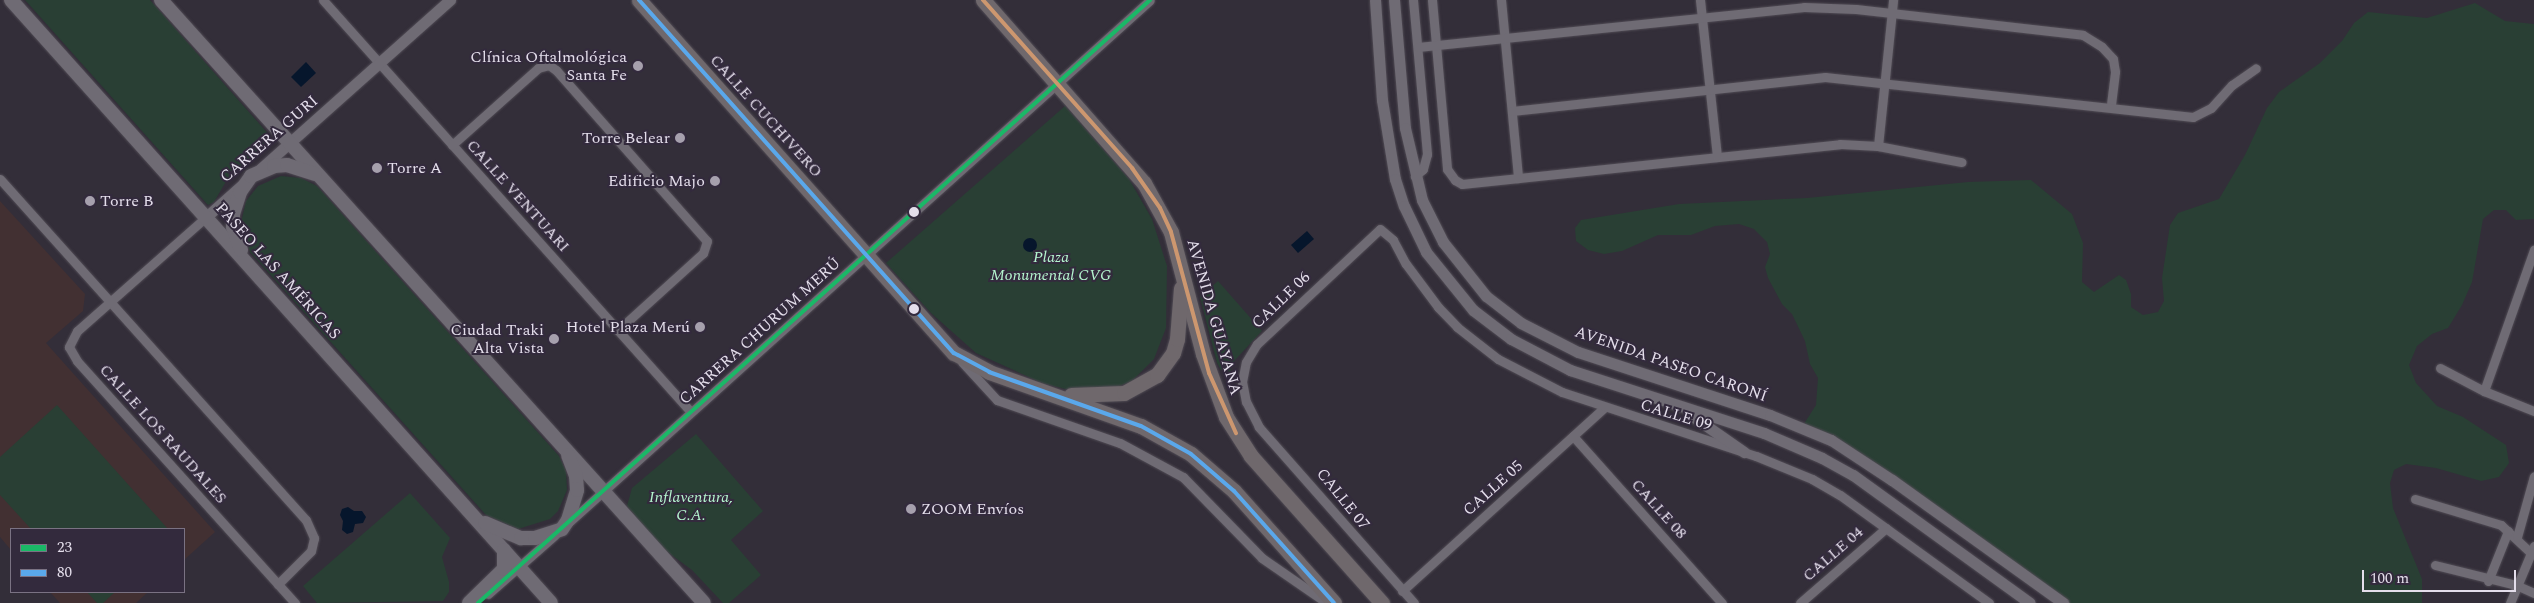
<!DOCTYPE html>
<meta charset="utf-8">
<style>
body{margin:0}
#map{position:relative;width:2534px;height:603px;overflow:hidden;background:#332e39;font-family:Spectral,serif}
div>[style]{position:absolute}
.education>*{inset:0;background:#423032}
.green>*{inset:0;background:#293f34}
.water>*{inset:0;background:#06162c}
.round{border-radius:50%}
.roads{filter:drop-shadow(0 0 1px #504b54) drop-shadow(0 0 1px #504b54)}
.minor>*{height:9px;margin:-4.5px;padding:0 4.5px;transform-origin:4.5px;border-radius:4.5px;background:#6f6b74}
.tertiary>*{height:11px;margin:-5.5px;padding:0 5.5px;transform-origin:5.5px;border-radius:5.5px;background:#6f6b74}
.secondary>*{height:14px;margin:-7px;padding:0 7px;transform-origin:7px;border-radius:7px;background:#6f6b74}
.primary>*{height:15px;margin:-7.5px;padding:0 7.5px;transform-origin:7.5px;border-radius:7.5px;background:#6f686c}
.bus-1>*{height:4px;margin:-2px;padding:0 2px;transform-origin:2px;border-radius:2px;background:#1ab867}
.bus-2>*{height:4px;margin:-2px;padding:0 2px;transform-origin:2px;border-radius:2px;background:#5aa8eb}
.bus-3>*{height:4px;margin:-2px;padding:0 2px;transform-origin:2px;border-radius:2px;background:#cd976f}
.dots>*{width:14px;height:14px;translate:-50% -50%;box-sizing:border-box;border:2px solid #332a3d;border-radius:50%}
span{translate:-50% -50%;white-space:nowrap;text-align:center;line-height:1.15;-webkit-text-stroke:4px #332a3d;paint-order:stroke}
.poi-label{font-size:16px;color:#e4deeb}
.right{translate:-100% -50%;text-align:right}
.left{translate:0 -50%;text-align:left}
.street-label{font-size:16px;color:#e4deeb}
.park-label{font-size:16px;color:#b4f5ce;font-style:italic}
.legend{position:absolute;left:10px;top:528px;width:175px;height:65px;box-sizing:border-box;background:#332a3d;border:1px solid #7a7283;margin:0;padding:6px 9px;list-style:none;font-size:15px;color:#e4deeb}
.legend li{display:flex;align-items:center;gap:10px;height:25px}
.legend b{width:25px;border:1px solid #7a7283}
.scale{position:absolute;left:2362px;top:570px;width:154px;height:22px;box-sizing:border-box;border:2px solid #e4deeb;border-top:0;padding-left:6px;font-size:15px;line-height:18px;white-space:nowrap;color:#e4deeb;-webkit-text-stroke:4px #332a3d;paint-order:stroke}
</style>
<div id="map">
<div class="education">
<i style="clip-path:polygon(0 201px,85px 294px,83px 311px,46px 343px,215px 532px,184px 560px,184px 529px,11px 529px,11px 550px,0 537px)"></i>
<i style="clip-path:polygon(50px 592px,148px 592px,136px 603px,60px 603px)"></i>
</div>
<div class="green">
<i style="clip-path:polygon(25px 0,150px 0,271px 137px,228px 178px,214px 202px,208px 205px)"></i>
<i style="clip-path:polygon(2475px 3px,2505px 21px,2534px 24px,2534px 219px,2516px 220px,2506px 210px,2494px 210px,2483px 219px,2472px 282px,2462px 305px,2448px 328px,2432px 334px,2417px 346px,2409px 365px,2416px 383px,2437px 406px,2463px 417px,2506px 445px,2509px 463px,2499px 477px,2481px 481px,2436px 468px,2406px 464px,2394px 470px,2390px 483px,2393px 508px,2422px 579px,2422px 603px,2063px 603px,1974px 538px,1802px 427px,1816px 405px,1818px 378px,1810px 364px,1805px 341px,1792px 314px,1782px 304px,1768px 278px,1765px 267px,1770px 254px,1767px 242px,1754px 229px,1739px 224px,1715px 226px,1691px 235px,1658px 235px,1622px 251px,1604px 254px,1588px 250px,1576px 241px,1575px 228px,1581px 220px,1679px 204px,1807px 198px,1968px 182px,2031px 180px,2072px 214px,2083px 243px,2082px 282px,2094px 292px,2119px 275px,2126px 280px,2131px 294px,2131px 307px,2143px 315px,2158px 312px,2164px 301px,2162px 278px,2170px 225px,2178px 213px,2219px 199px,2245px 155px,2267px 108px,2279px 92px,2320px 63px,2342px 41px,2354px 23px,2368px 12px,2427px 18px)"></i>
<i style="clip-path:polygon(1065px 106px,1129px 179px,1152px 219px,1167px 266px,1166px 328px,1154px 359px,1132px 381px,1117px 387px,1077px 392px,1042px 383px,976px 353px,931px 313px,886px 263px)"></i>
<i style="clip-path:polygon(281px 176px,301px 178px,317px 186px,559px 456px,566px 471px,567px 490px,558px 511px,550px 519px,518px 529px,486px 515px,250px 252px,241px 223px,246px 201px,258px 186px)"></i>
<i style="clip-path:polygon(1218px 281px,1262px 331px,1235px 360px,1230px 372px,1221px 370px,1217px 363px,1200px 297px)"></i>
<i style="clip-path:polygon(57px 405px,168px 529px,31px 529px,0 495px,0 457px)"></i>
<i style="clip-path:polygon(696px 434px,763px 511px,731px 540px,761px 575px,729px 603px,723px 603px,692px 570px,662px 548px,627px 506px,632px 488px)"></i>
<i style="clip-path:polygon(410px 493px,450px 538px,442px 557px,449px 582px,449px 592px,443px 601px,317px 603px,303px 586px)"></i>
<i style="clip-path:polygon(87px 592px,115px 592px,103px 603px,97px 603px)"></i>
</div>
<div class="water">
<i style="clip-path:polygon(306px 62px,316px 73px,301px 87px,291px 77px)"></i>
<i style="clip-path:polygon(1307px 231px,1314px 239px,1298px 253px,1291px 245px)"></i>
<i class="round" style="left:1023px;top:238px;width:14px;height:14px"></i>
<i style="clip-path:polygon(348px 507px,354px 511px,362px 511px,366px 517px,363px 523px,355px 524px,353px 532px,347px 534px,342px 530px,343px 521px,340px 515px,342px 509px)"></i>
</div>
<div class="roads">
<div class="minor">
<i style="left:323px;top:0;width:552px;rotate:48.23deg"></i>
<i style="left:1413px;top:0;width:155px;rotate:84.8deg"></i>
<i style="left:1427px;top:154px;width:16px;rotate:105deg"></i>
<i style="left:1423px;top:169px;width:11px;rotate:139deg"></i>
<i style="left:1432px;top:0;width:170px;rotate:84.9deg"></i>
<i style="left:1447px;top:169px;width:14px;rotate:54deg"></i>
<i style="left:1455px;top:180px;width:8px;rotate:30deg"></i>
<i style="left:1462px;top:184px;width:380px;rotate:-6deg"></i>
<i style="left:1840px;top:144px;width:38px;rotate:3deg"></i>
<i style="left:1878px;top:146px;width:85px;rotate:10.9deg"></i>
<i style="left:1501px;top:0;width:179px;rotate:84.5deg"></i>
<i style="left:1700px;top:0;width:158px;rotate:83.8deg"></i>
<i style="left:1418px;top:47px;width:388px;rotate:-5.9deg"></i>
<i style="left:1804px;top:7px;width:52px;rotate:2.2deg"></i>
<i style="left:1856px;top:9px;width:228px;rotate:6.5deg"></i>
<i style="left:2083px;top:35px;width:22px;rotate:32deg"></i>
<i style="left:2102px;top:47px;width:16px;rotate:47deg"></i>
<i style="left:2113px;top:59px;width:13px;rotate:81deg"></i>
<i style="left:2115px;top:72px;width:35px;rotate:97deg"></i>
<i style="left:1512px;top:111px;width:315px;rotate:-6.2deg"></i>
<i style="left:1825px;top:77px;width:370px;rotate:6.2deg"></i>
<i style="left:2193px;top:117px;width:20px;rotate:-27deg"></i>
<i style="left:2211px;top:108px;width:31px;rotate:-48deg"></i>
<i style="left:2232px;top:85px;width:29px;rotate:-35deg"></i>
<i style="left:452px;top:145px;width:115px;rotate:-41.8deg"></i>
<i style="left:538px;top:68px;width:11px;rotate:-15deg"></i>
<i style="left:549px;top:65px;width:9px;rotate:36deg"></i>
<i style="left:556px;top:70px;width:228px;rotate:48.6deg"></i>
<i style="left:707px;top:241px;width:13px;rotate:108deg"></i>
<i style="left:703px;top:253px;width:115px;rotate:137.8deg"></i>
<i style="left:1878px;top:146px;width:147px;rotate:-84.1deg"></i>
<i style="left:0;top:179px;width:458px;rotate:48.1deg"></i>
<i style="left:306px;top:520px;width:20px;rotate:66deg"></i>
<i style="left:314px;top:538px;width:13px;rotate:103deg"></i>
<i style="left:311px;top:551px;width:47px;rotate:135deg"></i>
<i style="left:206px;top:217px;width:172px;rotate:138.5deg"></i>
<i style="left:77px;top:331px;width:18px;rotate:117deg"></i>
<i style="left:69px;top:347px;width:16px;rotate:60deg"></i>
<i style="left:77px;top:361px;width:326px;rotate:48deg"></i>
<i style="left:962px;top:362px;width:52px;rotate:47.4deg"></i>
<i style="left:997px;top:400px;width:130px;rotate:19.3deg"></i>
<i style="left:1120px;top:443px;width:72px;rotate:28.4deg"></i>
<i style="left:1183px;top:477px;width:113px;rotate:45.7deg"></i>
<i style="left:1262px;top:558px;width:79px;rotate:34.7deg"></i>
<i style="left:2440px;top:368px;width:50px;rotate:27.6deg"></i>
<i style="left:2484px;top:391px;width:54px;rotate:21.8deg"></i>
<i style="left:2484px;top:391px;width:150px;rotate:-70.5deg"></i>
<i style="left:1573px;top:436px;width:224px;rotate:48.3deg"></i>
<i style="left:2415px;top:499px;width:90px;rotate:16.8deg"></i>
<i style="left:2501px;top:525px;width:41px;rotate:43deg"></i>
<i style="left:568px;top:523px;width:782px;rotate:-41.94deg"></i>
<i style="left:2517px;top:537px;width:63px;rotate:-74.4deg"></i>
<i style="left:2435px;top:565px;width:83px;rotate:13.9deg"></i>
<i style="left:2516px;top:585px;width:20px;rotate:24deg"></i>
<i style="left:2488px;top:581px;width:54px;rotate:-68.2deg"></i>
<i style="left:1402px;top:591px;width:274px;rotate:-42.2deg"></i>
<i style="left:488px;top:594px;width:89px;rotate:-41.4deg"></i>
<i style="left:1414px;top:603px;width:235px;rotate:-131.4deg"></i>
<i style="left:1259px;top:427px;width:28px;rotate:-117deg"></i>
<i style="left:1246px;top:402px;width:20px;rotate:-101deg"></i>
<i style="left:1242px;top:382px;width:20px;rotate:-79deg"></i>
<i style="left:1246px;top:362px;width:21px;rotate:-59deg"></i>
<i style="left:1257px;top:344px;width:168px;rotate:-43.1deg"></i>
<i style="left:1380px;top:229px;width:17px;rotate:40deg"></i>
<i style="left:1393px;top:240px;width:27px;rotate:62deg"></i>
<i style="left:1406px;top:264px;width:54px;rotate:53.3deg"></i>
<i style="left:1438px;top:307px;width:28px;rotate:46deg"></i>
<i style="left:1457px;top:327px;width:52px;rotate:38deg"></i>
<i style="left:1498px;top:359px;width:72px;rotate:27.3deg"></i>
<i style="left:1562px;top:392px;width:204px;rotate:18.3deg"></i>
<i style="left:1756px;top:456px;width:61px;rotate:22.3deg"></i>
<i style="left:1812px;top:479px;width:32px;rotate:30deg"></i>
<i style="left:1840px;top:495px;width:184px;rotate:35.9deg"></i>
<i style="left:1800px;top:603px;width:114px;rotate:-41.1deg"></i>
<i style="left:2510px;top:603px;width:62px;rotate:-67.2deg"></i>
</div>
<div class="tertiary">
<i style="left:1375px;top:0;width:100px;rotate:86deg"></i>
<i style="left:1382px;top:100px;width:80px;rotate:80.7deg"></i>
<i style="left:1395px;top:179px;width:28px;rotate:72deg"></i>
<i style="left:1404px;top:206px;width:51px;rotate:64.4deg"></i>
<i style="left:1426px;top:252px;width:75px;rotate:51deg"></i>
<i style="left:1473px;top:310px;width:48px;rotate:37.3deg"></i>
<i style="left:1511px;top:339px;width:67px;rotate:27.7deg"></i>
<i style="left:1570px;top:370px;width:204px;rotate:18deg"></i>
<i style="left:1764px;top:433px;width:63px;rotate:23.3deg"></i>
<i style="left:1822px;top:458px;width:35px;rotate:29deg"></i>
<i style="left:1853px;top:475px;width:218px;rotate:35.9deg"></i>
<i style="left:1394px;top:0;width:128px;rotate:85.1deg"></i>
<i style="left:1405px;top:128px;width:74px;rotate:76.7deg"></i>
<i style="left:1422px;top:200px;width:47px;rotate:63.4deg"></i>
<i style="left:1443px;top:242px;width:69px;rotate:51.5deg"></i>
<i style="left:1486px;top:296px;width:44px;rotate:37.6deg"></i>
<i style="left:1521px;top:323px;width:64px;rotate:27deg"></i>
<i style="left:1578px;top:352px;width:202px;rotate:18.2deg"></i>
<i style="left:1770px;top:415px;width:66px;rotate:22.3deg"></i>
<i style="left:1831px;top:440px;width:73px;rotate:33.3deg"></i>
<i style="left:1892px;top:480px;width:211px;rotate:35.7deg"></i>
<i style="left:259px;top:170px;width:256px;rotate:-41.7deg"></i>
<i style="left:206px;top:217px;width:50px;rotate:-41.7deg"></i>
<i style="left:1691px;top:415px;width:65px;rotate:34.9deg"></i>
</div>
<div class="secondary">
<i style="left:11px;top:0;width:809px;rotate:48.15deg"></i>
<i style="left:161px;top:0;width:811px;rotate:48deg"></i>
<i style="left:241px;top:250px;width:24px;rotate:-109deg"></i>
<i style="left:233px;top:227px;width:13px;rotate:-90deg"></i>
<i style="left:233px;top:214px;width:23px;rotate:-72deg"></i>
<i style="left:240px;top:192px;width:19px;rotate:-55deg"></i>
<i style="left:251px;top:176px;width:25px;rotate:-23deg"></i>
<i style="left:274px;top:166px;width:13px;rotate:-4deg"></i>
<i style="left:287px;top:165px;width:29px;rotate:18deg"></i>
<i style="left:485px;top:523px;width:39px;rotate:23deg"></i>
<i style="left:521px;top:538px;width:14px"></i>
<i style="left:535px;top:538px;width:28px;rotate:-18deg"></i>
<i style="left:562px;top:529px;width:11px;rotate:-56deg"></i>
<i style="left:568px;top:520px;width:31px;rotate:-73deg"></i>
<i style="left:577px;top:490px;width:14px;rotate:-94deg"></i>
<i style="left:576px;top:476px;width:22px;rotate:-111deg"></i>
<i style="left:469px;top:603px;width:49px;rotate:-44.2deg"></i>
<i style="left:504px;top:569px;width:19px;rotate:-90deg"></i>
</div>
<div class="primary">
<i style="left:639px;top:0;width:473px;rotate:48.3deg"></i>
<i style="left:954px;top:353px;width:40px;rotate:28deg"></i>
<i style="left:989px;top:372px;width:161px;rotate:19.6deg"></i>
<i style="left:1141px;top:426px;width:57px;rotate:29.2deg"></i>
<i style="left:1191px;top:454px;width:57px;rotate:40.7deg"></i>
<i style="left:1234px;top:491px;width:150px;rotate:48.2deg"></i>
<i style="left:983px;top:0;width:244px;rotate:48.7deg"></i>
<i style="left:1144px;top:183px;width:56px;rotate:61.1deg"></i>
<i style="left:1171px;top:232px;width:126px;rotate:75.3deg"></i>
<i style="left:1203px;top:354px;width:67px;rotate:69.9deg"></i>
<i style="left:1226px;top:417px;width:46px;rotate:57.3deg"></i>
<i style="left:1251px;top:456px;width:197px;rotate:48.3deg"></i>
<i style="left:1071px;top:395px;width:53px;rotate:-2.2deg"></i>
<i style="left:1124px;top:393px;width:38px;rotate:-29deg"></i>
<i style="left:1157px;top:375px;width:27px;rotate:-54deg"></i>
<i style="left:1173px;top:353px;width:15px;rotate:-74deg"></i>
<i style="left:1177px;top:339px;width:51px;rotate:-85.5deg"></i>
</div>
</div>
<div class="bus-1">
<i style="left:478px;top:603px;width:903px;rotate:-41.9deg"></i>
</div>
<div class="bus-2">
<i style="left:639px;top:0;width:473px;rotate:48.3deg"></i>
<i style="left:954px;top:353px;width:40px;rotate:28deg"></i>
<i style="left:989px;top:372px;width:161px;rotate:19.6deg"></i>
<i style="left:1141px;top:426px;width:57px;rotate:29.2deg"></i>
<i style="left:1191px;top:454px;width:57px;rotate:40.7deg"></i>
<i style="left:1234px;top:491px;width:150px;rotate:48.2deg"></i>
</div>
<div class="bus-3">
<i style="left:983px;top:0;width:225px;rotate:48.4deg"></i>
<i style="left:1132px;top:168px;width:49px;rotate:55deg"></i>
<i style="left:1160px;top:208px;width:26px;rotate:65deg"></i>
<i style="left:1171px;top:232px;width:146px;rotate:74.9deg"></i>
<i style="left:1209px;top:373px;width:66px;rotate:65.8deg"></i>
</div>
<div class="dots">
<i style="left:638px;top:66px;background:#a6a0ad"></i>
<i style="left:680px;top:138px;background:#a6a0ad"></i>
<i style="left:377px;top:168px;background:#a6a0ad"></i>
<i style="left:715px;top:181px;background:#a6a0ad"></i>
<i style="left:90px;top:201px;background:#a6a0ad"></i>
<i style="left:914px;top:212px;background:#e4deeb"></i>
<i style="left:914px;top:309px;background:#e4deeb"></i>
<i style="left:700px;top:327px;background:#a6a0ad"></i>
<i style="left:554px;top:339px;background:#a6a0ad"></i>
<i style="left:911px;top:509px;background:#a6a0ad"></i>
</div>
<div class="poi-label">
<span class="right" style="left:627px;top:66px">Clínica Oftalmológica<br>Santa Fe</span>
<span class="right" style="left:670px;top:138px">Torre Belear</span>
<span class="left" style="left:387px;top:168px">Torre A</span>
<span class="right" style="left:705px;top:181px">Edificio Majo</span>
<span class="left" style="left:100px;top:201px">Torre B</span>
<span class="right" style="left:690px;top:327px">Hotel Plaza Merú</span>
<span class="right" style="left:544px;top:339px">Ciudad Traki<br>Alta Vista</span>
<span class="left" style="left:921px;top:509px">ZOOM Envíos</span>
</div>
<div class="street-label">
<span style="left:766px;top:116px;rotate:48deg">CALLE CUCHIVERO</span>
<span style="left:269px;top:139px;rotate:-41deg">CARRERA GURI</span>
<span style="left:518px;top:196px;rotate:48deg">CALLE VENTUARI</span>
<span style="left:278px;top:271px;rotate:48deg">PASEO LAS AMÉRICAS</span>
<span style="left:1281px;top:300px;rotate:-44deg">CALLE 06</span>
<span style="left:1214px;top:317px;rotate:74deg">AVENIDA GUAYANA</span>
<span style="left:760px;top:331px;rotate:-42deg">CARRERA CHURUM MERÚ</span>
<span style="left:1671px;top:364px;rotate:19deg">AVENIDA PASEO CARONÍ</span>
<span style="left:1676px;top:415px;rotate:17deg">CALLE 09</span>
<span style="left:163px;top:434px;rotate:48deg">CALLE LOS RAUDALES</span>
<span style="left:1493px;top:488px;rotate:-42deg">CALLE 05</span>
<span style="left:1343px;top:499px;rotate:51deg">CALLE 07</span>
<span style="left:1659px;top:509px;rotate:48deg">CALLE 08</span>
<span style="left:1833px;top:554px;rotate:-41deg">CALLE 04</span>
</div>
<div class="park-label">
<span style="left:1051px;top:266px">Plaza<br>Monumental CVG</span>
<span style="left:691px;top:506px">Inflaventura,<br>C.A.</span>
</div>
<ul class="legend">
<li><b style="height:6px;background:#1ab867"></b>23</li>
<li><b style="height:6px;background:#5aa8eb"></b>80</li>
</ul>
<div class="scale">100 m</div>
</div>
